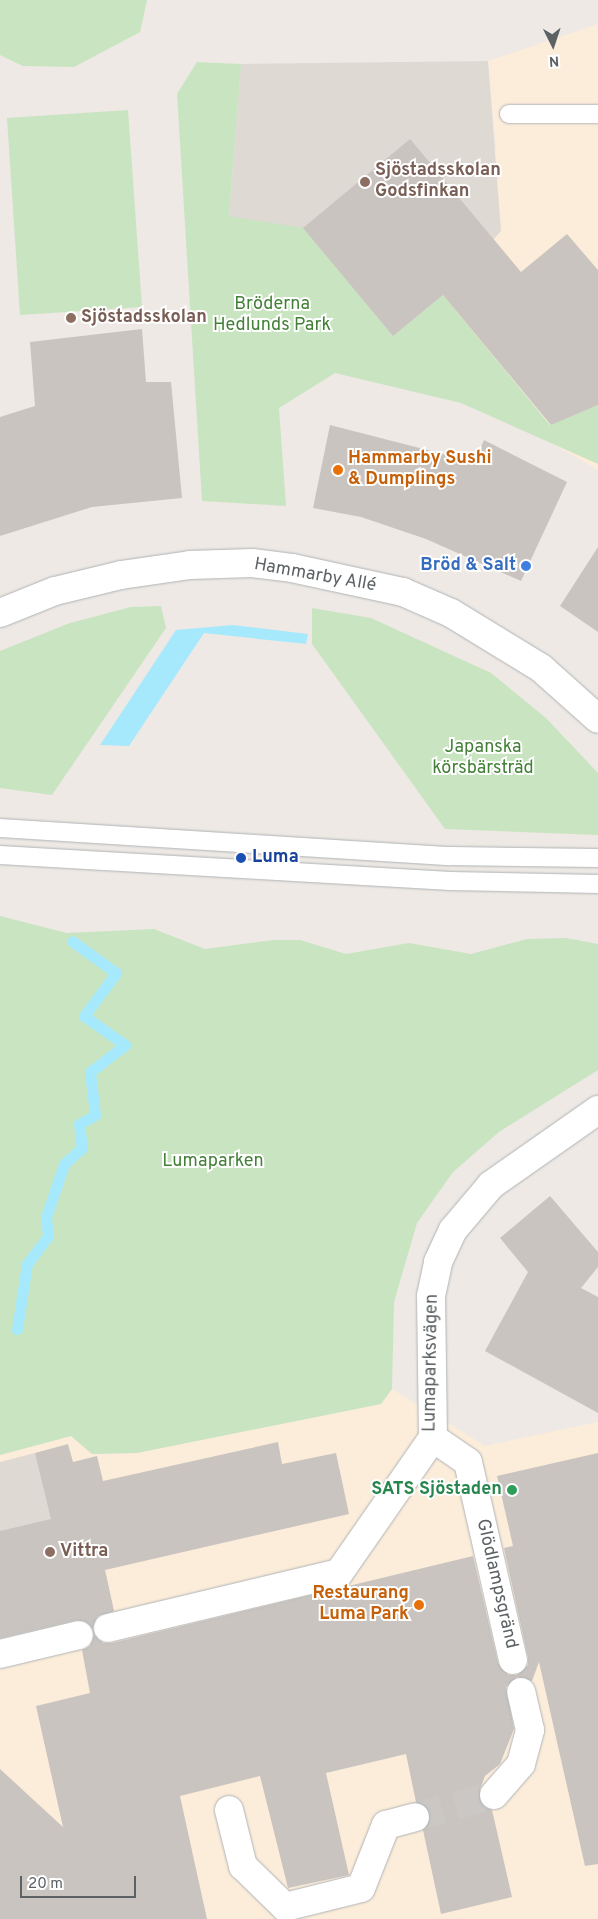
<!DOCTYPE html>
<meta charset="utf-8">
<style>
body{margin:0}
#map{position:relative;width:598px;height:1919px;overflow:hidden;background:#eee9e4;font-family:Overpass,sans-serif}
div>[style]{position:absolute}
.commercial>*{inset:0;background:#fcedda}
.education>*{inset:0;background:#ded9d2}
.green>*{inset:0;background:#c9e4c1}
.water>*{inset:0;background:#a6e9fc}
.stream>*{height:11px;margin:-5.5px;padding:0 5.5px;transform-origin:5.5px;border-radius:5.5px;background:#a6e9fc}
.building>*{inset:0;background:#c9c4c0}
.street-tunnel>*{height:28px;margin-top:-14px;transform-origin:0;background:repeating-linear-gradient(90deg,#cac7c4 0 28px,transparent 0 42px)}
.roads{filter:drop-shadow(0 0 1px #afb3b6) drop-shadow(0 0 1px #afb3b6)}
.lane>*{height:18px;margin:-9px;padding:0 9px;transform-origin:9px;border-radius:9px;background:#fff}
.street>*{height:28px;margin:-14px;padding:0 14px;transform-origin:14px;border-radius:14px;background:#fff}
.secondary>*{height:28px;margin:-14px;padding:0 14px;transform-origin:14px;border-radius:14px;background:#fff}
.dots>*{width:14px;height:14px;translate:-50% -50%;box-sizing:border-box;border:2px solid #fff;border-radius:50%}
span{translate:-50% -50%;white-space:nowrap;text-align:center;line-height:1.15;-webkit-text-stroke:4px #fff;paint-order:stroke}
.education-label{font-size:18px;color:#785e54;font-weight:700}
.left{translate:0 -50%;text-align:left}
.park-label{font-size:18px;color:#438037}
.food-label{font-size:18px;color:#c56008;font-weight:700}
.right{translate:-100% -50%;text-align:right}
.shop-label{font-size:18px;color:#366cbe;font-weight:700}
.street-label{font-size:18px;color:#5c6164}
.transit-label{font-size:18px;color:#164399;font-weight:700}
.leisure-label{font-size:18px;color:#27864d;font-weight:700}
.north{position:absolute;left:528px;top:20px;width:50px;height:50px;-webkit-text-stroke:4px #fff;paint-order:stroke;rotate:176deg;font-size:14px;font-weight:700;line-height:20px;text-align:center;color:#5c6164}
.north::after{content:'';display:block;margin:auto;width:18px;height:22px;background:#5c6164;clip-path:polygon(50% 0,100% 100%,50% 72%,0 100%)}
.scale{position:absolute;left:20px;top:1876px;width:116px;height:22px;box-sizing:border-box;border:2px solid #5c6164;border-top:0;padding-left:6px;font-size:15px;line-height:18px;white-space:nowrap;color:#5c6164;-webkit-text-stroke:4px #fff;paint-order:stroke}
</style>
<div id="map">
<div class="commercial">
<i style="clip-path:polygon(598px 24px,598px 470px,426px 370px,443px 295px,496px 149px,488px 61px)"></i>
<i style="clip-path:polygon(392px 1389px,485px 1446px,598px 1422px,598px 1919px,0 1919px,0 1455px,71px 1436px,92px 1454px,137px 1453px,381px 1404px)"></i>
</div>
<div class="education">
<i style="clip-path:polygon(488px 61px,501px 231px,443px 295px,393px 336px,229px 216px,241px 64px)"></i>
<i style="clip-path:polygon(35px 1453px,95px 1526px,114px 1612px,0 1639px,0 1462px)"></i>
</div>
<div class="green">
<i style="clip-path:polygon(0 0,147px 0,140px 32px,74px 67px,23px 66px,0 55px)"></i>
<i style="clip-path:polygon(197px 62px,241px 64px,229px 216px,303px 228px,393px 336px,443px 295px,550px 425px,598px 405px,598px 464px,461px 403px,335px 373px,279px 408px,286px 506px,202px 501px,177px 94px)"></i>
<i style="clip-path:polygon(128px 110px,142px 307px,20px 315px,7px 118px)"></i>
<i style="clip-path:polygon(161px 606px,166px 628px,52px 795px,0 788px,0 651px,70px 623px,131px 607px)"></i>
<i style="clip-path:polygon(312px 608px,371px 618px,491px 673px,546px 718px,598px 773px,598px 835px,445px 829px,312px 644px)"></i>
<i style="clip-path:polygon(0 916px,67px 933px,154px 929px,205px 949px,273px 940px,300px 940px,346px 954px,409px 943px,471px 954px,527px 939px,566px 938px,598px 944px,598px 1070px,499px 1132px,453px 1172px,417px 1223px,394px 1302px,392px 1389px,381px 1404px,137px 1453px,92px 1454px,71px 1436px,0 1455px)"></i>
</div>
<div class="water">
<i style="clip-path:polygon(233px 625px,308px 634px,306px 644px,204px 633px,129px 746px,100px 745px,176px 630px)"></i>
</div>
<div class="stream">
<i style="left:17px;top:1329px;width:66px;rotate:-81.3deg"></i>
<i style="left:27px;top:1264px;width:35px;rotate:-53deg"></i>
<i style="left:48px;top:1236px;width:19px;rotate:-96deg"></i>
<i style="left:46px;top:1217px;width:56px;rotate:-71.2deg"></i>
<i style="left:64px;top:1164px;width:24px;rotate:-42deg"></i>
<i style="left:82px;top:1148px;width:24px;rotate:-97deg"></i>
<i style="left:79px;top:1124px;width:18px;rotate:-29deg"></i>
<i style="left:95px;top:1115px;width:43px;rotate:-96.6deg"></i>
<i style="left:90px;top:1072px;width:44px;rotate:-37.6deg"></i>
<i style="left:125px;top:1045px;width:50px;rotate:-144.7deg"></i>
<i style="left:84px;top:1016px;width:54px;rotate:-53.3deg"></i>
<i style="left:116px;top:973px;width:54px;rotate:-144deg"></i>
</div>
<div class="building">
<i style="clip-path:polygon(410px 139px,521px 272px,567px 234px,598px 270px,598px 405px,551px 425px,443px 295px,393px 336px,303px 228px)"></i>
<i style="clip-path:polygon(142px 329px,146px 382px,171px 382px,182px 498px,92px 507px,0 536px,0 417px,35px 406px,30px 342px)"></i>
<i style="clip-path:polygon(330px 425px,474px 462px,484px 440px,567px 482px,521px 581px,426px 539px,361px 517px,313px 508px)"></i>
<i style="clip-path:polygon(598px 547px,598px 632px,560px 606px)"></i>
<i style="clip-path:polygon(550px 1196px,598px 1252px,598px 1267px,581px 1288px,598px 1297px,598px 1413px,485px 1351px,528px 1272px,500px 1238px)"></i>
<i style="clip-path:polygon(278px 1442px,282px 1464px,336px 1453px,349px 1514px,105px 1570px,114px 1611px,98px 1616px,93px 1629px,76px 1620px,0 1638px,0 1531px,51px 1519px,35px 1453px,68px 1444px,73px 1462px,97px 1456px,103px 1481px)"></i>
<i style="clip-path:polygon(598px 1453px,598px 1864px,585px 1866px,539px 1662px,532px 1681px,517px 1677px,506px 1687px,514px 1729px,500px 1764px,485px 1776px,479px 1792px,483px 1806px,492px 1810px,512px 1897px,441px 1914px,423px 1830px,430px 1813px,416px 1802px,406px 1754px,326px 1773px,349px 1875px,288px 1888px,260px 1776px,180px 1796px,207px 1919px,0 1919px,0 1769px,63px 1827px,36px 1706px,90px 1693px,82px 1650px,90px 1646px,94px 1634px,103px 1643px,112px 1643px,473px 1556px,498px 1663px,508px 1675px,517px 1675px,528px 1665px,528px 1657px,504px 1548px,513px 1546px,497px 1476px)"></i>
</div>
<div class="street-tunnel">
<i style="left:415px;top:1817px;width:82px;rotate:-15.6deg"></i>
</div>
<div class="roads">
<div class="lane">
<i style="left:509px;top:114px;width:89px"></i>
<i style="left:0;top:828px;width:451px;rotate:3.6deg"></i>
<i style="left:450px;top:856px;width:148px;rotate:0.8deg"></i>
<i style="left:0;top:855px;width:451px;rotate:3.3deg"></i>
<i style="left:450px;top:881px;width:148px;rotate:1.2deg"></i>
</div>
<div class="street">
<i style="left:433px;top:1438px;width:42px;rotate:34.4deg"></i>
<i style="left:468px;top:1462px;width:203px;rotate:77.2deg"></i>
<i style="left:108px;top:1628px;width:237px;rotate:-13.4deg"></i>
<i style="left:339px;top:1573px;width:165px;rotate:-55.2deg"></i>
<i style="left:433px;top:1438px;width:142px;rotate:-90.8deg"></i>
<i style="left:431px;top:1296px;width:35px;rotate:-78deg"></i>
<i style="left:438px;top:1262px;width:35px;rotate:-65deg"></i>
<i style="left:453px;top:1230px;width:59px;rotate:-49.8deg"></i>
<i style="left:491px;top:1185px;width:131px;rotate:-35deg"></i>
<i style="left:0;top:1654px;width:81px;rotate:-13.5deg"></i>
<i style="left:494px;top:1795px;width:41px;rotate:-48.9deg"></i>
<i style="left:521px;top:1764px;width:35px;rotate:-75deg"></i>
<i style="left:530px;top:1730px;width:39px;rotate:-103deg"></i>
<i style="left:229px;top:1810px;width:58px;rotate:76deg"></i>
<i style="left:243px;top:1866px;width:59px;rotate:44.3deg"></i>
<i style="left:285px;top:1907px;width:78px;rotate:-14deg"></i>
<i style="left:361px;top:1888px;width:68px;rotate:-68.4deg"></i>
<i style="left:386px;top:1825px;width:30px;rotate:-15deg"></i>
</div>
<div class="secondary">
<i style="left:0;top:613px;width:59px;rotate:-21.8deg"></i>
<i style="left:55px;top:591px;width:68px;rotate:-13.6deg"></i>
<i style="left:121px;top:575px;width:70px;rotate:-8.2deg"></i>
<i style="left:190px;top:565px;width:62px;rotate:-1.8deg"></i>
<i style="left:252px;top:563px;width:40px;rotate:7.1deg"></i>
<i style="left:292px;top:568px;width:114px;rotate:12.2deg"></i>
<i style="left:403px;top:592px;width:52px;rotate:23.6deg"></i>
<i style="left:451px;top:613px;width:105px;rotate:31.4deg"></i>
<i style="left:541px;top:668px;width:76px;rotate:41.8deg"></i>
</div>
</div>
<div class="dots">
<i style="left:365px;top:182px;background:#8d6e63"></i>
<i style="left:71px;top:318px;background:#8d6e63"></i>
<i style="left:338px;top:470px;background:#e8710a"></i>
<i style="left:526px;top:566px;background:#3f7fe0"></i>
<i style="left:241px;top:858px;background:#1a4fb4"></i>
<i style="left:512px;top:1490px;background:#2e9e5b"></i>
<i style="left:50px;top:1552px;background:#8d6e63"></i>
<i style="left:419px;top:1605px;background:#e8710a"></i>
</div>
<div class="education-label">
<span class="left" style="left:375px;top:182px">Sjöstadsskolan<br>Godsfinkan</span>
<span class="left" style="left:81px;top:318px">Sjöstadsskolan</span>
<span class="left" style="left:60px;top:1552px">Vittra</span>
</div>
<div class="park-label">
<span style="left:272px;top:316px">Bröderna<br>Hedlunds Park</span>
<span style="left:483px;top:759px">Japanska<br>körsbärsträd</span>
<span style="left:213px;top:1162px">Lumaparken</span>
</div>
<div class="food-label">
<span class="left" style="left:348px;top:470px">Hammarby Sushi<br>&amp; Dumplings</span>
<span class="right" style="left:409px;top:1605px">Restaurang<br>Luma Park</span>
</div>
<div class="shop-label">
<span class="right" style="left:516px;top:566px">Bröd &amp; Salt</span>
</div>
<div class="street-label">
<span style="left:315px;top:576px;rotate:10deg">Hammarby Allé</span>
<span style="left:432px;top:1363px;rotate:-89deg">Lumaparksvägen</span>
<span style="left:496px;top:1584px;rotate:77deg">Glödlampsgränd</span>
</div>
<div class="transit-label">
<span class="left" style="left:252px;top:858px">Luma</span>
</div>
<div class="leisure-label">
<span class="right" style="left:502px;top:1490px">SATS Sjöstaden</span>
</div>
<div class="north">N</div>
<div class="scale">20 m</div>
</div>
